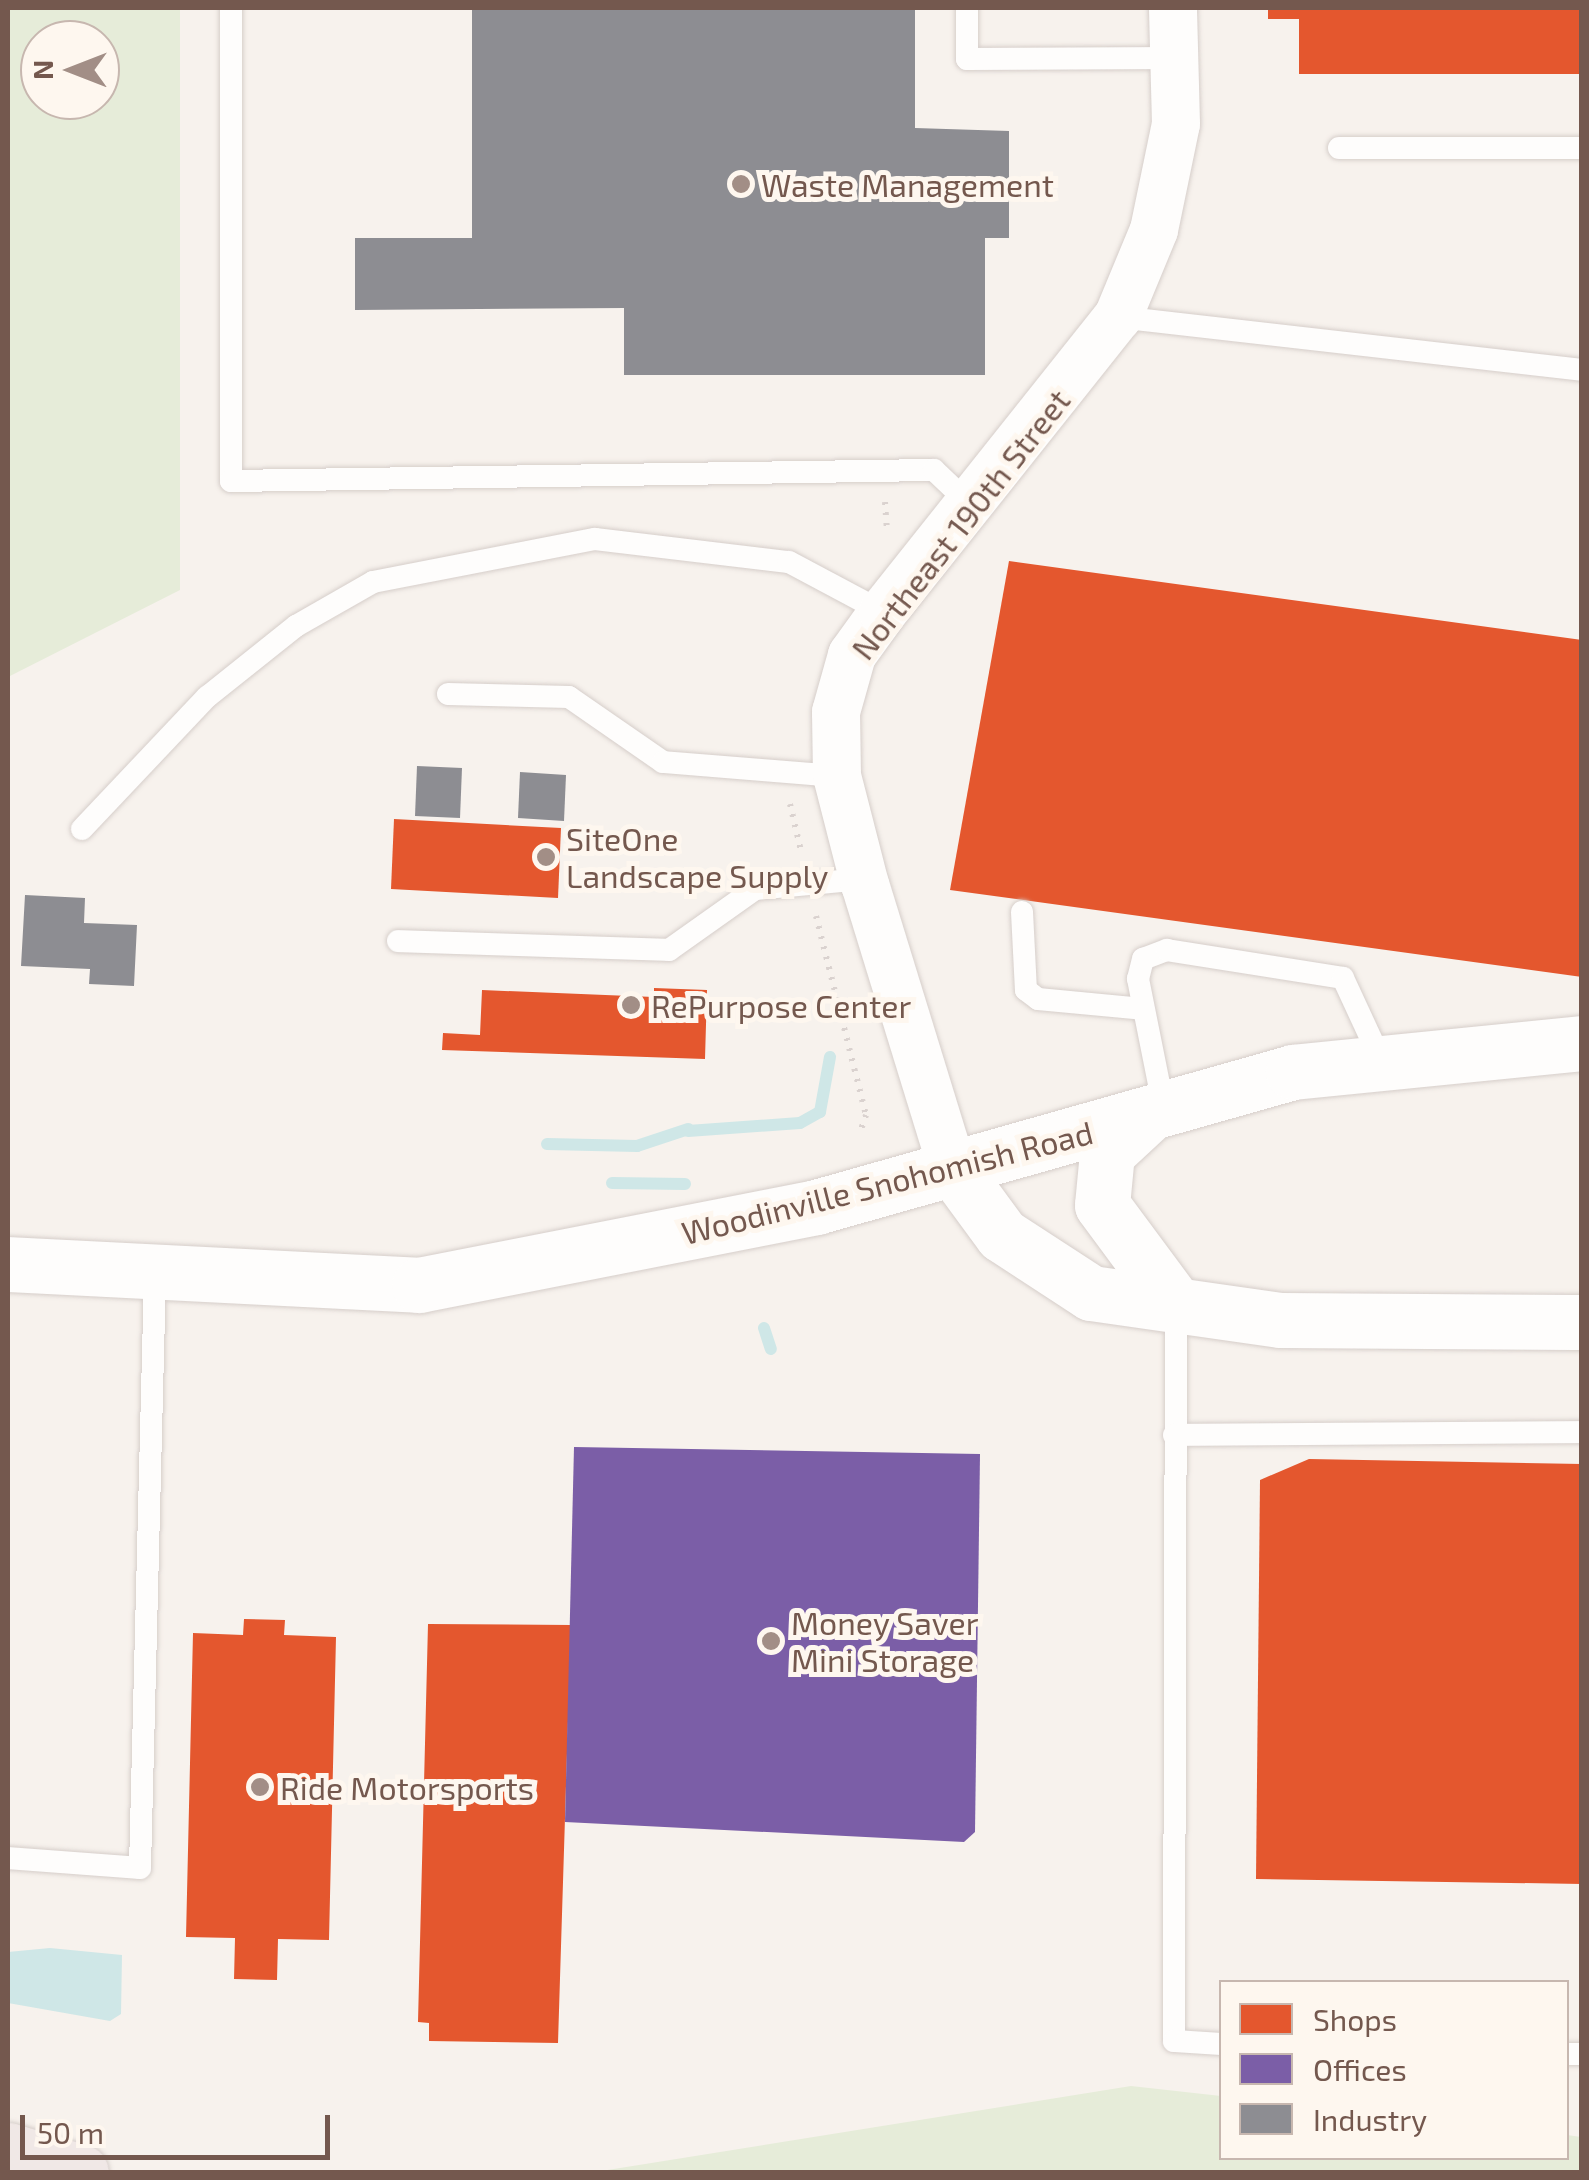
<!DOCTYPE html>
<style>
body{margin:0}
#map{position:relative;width:1589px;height:2180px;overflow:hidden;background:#f7f2ed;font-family:"Exo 2",sans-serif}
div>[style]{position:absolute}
.green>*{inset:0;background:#e6ecd9}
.water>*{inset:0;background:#cfe7e7}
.shops>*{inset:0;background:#e4572e}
.offices>*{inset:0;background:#7b5ea7}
.industry>*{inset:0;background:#8d8d92}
.stream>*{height:12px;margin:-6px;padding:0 6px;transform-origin:6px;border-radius:6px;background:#cfe7e7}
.path>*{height:6px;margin-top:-3px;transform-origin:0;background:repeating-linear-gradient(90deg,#dad2cf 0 2.5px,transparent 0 10.5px)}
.roads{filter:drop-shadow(0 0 2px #d6ceca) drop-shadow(0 0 2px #d6ceca)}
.service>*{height:22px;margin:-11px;padding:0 11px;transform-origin:11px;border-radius:11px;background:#fefdfc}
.minor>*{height:48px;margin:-24px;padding:0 24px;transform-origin:24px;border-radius:24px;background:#fefdfc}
.tertiary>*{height:55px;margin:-27.5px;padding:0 27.5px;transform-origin:27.5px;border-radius:27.5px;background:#fefdfc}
.secondary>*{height:55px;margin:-27.5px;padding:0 27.5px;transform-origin:27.5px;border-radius:27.5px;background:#fefdfc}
.motorway>*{height:55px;margin:-27.5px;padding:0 27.5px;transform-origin:27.5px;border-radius:27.5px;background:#f0e8e6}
.dots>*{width:28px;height:28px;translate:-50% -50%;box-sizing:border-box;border:5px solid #fef7ef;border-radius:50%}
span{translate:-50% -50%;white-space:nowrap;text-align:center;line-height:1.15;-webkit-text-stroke:10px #fef7ef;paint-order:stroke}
.poi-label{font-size:32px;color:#74584e}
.left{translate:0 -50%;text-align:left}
.street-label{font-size:32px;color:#74584e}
.frame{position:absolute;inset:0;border:10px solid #74584e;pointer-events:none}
.legend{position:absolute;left:1219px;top:1980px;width:350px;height:180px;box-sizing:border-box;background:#fef7ef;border:2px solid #c7b7af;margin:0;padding:12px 18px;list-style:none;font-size:30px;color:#74584e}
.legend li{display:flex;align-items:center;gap:20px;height:50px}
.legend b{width:50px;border:2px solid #c7b7af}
.north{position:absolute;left:20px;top:20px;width:100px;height:100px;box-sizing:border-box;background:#fef7ef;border:2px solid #c7b7af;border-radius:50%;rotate:270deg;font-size:28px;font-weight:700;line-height:40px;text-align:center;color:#74584e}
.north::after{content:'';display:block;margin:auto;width:35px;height:45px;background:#a28e86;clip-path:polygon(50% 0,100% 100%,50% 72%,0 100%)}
.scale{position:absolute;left:20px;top:2115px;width:310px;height:45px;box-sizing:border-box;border:5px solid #74584e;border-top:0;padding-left:12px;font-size:30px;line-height:35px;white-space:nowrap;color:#74584e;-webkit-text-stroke:8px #fef7ef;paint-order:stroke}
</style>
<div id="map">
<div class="green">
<i style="clip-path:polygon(evenodd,8px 8px,180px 8px,180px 590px,8px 677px,8px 8px,40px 40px,100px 40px,100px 100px,40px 100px,40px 40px)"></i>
<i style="clip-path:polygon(1131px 2086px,1221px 2096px,1222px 2158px,1566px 2158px,1567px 2135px,1581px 2137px,1581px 2172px,595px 2172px)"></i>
</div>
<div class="water">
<i style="clip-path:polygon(50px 1948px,122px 1955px,121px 2014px,110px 2021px,8px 2003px,8px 1952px)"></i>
</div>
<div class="shops">
<i style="clip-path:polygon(1268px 8px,1582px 8px,1582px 74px,1299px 74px,1299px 19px,1268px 19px)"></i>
<i style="clip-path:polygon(1009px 561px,1582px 640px,1582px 977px,950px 890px)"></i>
<i style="clip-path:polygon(394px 819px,561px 828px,558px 898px,391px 889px)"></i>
<i style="clip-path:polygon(654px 988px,707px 990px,705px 1059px,442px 1050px,443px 1033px,480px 1035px,482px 990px,654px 997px)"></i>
<i style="clip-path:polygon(1309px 1459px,1582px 1464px,1582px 1884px,1256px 1879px,1260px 1480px)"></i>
<i style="clip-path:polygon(244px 1619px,285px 1620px,284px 1635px,336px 1637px,329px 1940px,278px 1939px,277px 1980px,234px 1979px,235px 1938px,186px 1937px,193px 1633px,243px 1635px)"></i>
<i style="clip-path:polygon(428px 1624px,571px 1625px,558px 2043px,429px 2041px,429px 2023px,418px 2022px)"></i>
</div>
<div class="offices">
<i style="clip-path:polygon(574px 1447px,980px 1454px,975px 1832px,964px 1842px,565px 1822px)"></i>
</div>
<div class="industry">
<i style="clip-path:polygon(472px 8px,915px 8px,915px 128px,1009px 131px,1009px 238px,985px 238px,985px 375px,624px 375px,624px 308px,355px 310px,355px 238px,472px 238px)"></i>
<i style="clip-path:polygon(417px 766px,462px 768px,460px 818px,415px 816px)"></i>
<i style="clip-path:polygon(520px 772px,566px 775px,564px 821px,518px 818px)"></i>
<i style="clip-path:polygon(25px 895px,85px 898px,84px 923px,137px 925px,134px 986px,89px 984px,90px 969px,21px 966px)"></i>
</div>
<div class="stream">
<i style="left:688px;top:1131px;width:112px;rotate:-4.1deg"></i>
<i style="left:800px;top:1123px;width:23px;rotate:-29deg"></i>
<i style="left:820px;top:1112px;width:56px;rotate:-79.7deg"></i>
<i style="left:547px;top:1144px;width:90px;rotate:1.3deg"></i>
<i style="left:637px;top:1146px;width:54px;rotate:-18.4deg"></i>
<i style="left:612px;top:1183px;width:73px;rotate:0.8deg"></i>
<i style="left:764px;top:1328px;width:22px;rotate:72deg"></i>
</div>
<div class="path">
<i style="left:885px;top:502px;width:29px;rotate:86deg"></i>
<i style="left:790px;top:804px;width:52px;rotate:76.8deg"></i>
<i style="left:816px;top:916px;width:205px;rotate:75.9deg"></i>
<i style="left:866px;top:1115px;width:18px;rotate:109deg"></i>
</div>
<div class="roads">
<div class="service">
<i style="left:231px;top:8px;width:473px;rotate:90deg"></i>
<i style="left:231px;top:481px;width:703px;rotate:-0.9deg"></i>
<i style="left:934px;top:470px;width:52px;rotate:43.5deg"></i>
<i style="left:967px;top:8px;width:51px;rotate:90deg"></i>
<i style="left:967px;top:59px;width:210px;rotate:-0.3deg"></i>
<i style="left:1339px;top:148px;width:243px"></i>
<i style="left:1118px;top:317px;width:467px;rotate:6.5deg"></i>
<i style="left:448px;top:694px;width:121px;rotate:1.4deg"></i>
<i style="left:569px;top:697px;width:114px;rotate:34.7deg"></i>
<i style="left:663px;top:762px;width:175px;rotate:4.6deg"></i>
<i style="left:82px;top:829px;width:182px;rotate:-46.6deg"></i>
<i style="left:207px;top:697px;width:114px;rotate:-38.6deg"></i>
<i style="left:296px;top:626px;width:89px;rotate:-29.7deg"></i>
<i style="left:373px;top:582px;width:226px;rotate:-11deg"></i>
<i style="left:595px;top:539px;width:195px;rotate:6.8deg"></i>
<i style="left:789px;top:562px;width:106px;rotate:28deg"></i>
<i style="left:1022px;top:912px;width:78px;rotate:87.1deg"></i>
<i style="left:1026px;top:990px;width:15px;rotate:37deg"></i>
<i style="left:1038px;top:999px;width:105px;rotate:5.4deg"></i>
<i style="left:398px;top:941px;width:271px;rotate:1.9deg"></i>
<i style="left:669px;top:950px;width:105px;rotate:-35.3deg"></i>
<i style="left:755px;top:889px;width:108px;rotate:-5.3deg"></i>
<i style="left:1164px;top:1109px;width:133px;rotate:-101.3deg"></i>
<i style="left:1138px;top:979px;width:21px;rotate:-76deg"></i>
<i style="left:1143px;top:959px;width:26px;rotate:-21deg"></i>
<i style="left:1167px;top:950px;width:178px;rotate:9deg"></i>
<i style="left:1343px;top:978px;width:88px;rotate:65.2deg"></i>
<i style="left:1176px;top:1305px;width:736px;rotate:90.16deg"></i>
<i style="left:1174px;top:2041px;width:48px;rotate:3.6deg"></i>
<i style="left:1174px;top:1435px;width:408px;rotate:-0.4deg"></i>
<i style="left:8px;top:1858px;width:132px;rotate:4.3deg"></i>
<i style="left:140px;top:1868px;width:594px;rotate:-88.55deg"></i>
<i style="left:1566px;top:2054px;width:16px"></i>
</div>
<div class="minor">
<i style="left:952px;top:1167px;width:295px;rotate:-107.1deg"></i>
<i style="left:865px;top:885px;width:113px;rotate:-104.4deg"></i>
<i style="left:837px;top:776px;width:64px;rotate:-90.9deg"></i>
<i style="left:836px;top:712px;width:59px;rotate:-74.3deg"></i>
<i style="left:852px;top:655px;width:53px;rotate:-54.2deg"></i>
<i style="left:883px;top:612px;width:377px;rotate:-51.5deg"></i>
<i style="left:1118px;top:317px;width:94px;rotate:-67.5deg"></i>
<i style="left:1154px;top:230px;width:108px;rotate:-78.3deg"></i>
<i style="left:1176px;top:124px;width:116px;rotate:-91.5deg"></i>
</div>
<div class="tertiary">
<i style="left:952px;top:1167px;width:84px;rotate:53.7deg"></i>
<i style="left:1002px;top:1235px;width:106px;rotate:33.1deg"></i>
<i style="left:1091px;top:1293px;width:191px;rotate:8.1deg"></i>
<i style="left:1280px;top:1320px;width:302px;rotate:0.4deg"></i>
</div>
<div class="secondary">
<i style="left:1149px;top:1114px;width:57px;rotate:137.1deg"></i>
<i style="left:1107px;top:1153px;width:52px;rotate:95.5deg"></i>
<i style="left:1102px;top:1205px;width:124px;rotate:53.5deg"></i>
<i style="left:8px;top:1264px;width:412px;rotate:2.9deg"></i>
<i style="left:419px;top:1285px;width:405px;rotate:-11.1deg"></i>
<i style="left:816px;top:1207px;width:496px;rotate:-15.8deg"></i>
<i style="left:1293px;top:1072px;width:290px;rotate:-5.7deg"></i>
</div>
<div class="motorway">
<i style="left:8px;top:2150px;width:76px;rotate:16.8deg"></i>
</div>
</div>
<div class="dots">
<i style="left:741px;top:184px;background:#a28e86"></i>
<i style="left:546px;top:857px;background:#a28e86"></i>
<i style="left:631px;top:1005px;background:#a28e86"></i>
<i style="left:771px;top:1641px;background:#a28e86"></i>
<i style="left:260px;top:1787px;background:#a28e86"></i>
</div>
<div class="poi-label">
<span class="left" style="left:761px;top:184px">Waste Management</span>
<span class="left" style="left:566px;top:857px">SiteOne<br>Landscape Supply</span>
<span class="left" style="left:651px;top:1005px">RePurpose Center</span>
<span class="left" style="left:791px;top:1641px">Money Saver<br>Mini Storage</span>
<span class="left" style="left:280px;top:1787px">Ride Motorsports</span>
</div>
<div class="street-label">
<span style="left:960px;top:524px;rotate:-52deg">Northeast 190th Street</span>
<span style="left:887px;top:1182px;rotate:-14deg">Woodinville Snohomish Road</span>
</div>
<div class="frame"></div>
<ul class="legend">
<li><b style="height:28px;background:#e4572e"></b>Shops</li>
<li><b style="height:28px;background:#7b5ea7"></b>Offices</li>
<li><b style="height:28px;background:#8d8d92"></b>Industry</li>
</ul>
<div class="north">N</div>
<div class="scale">50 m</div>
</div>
